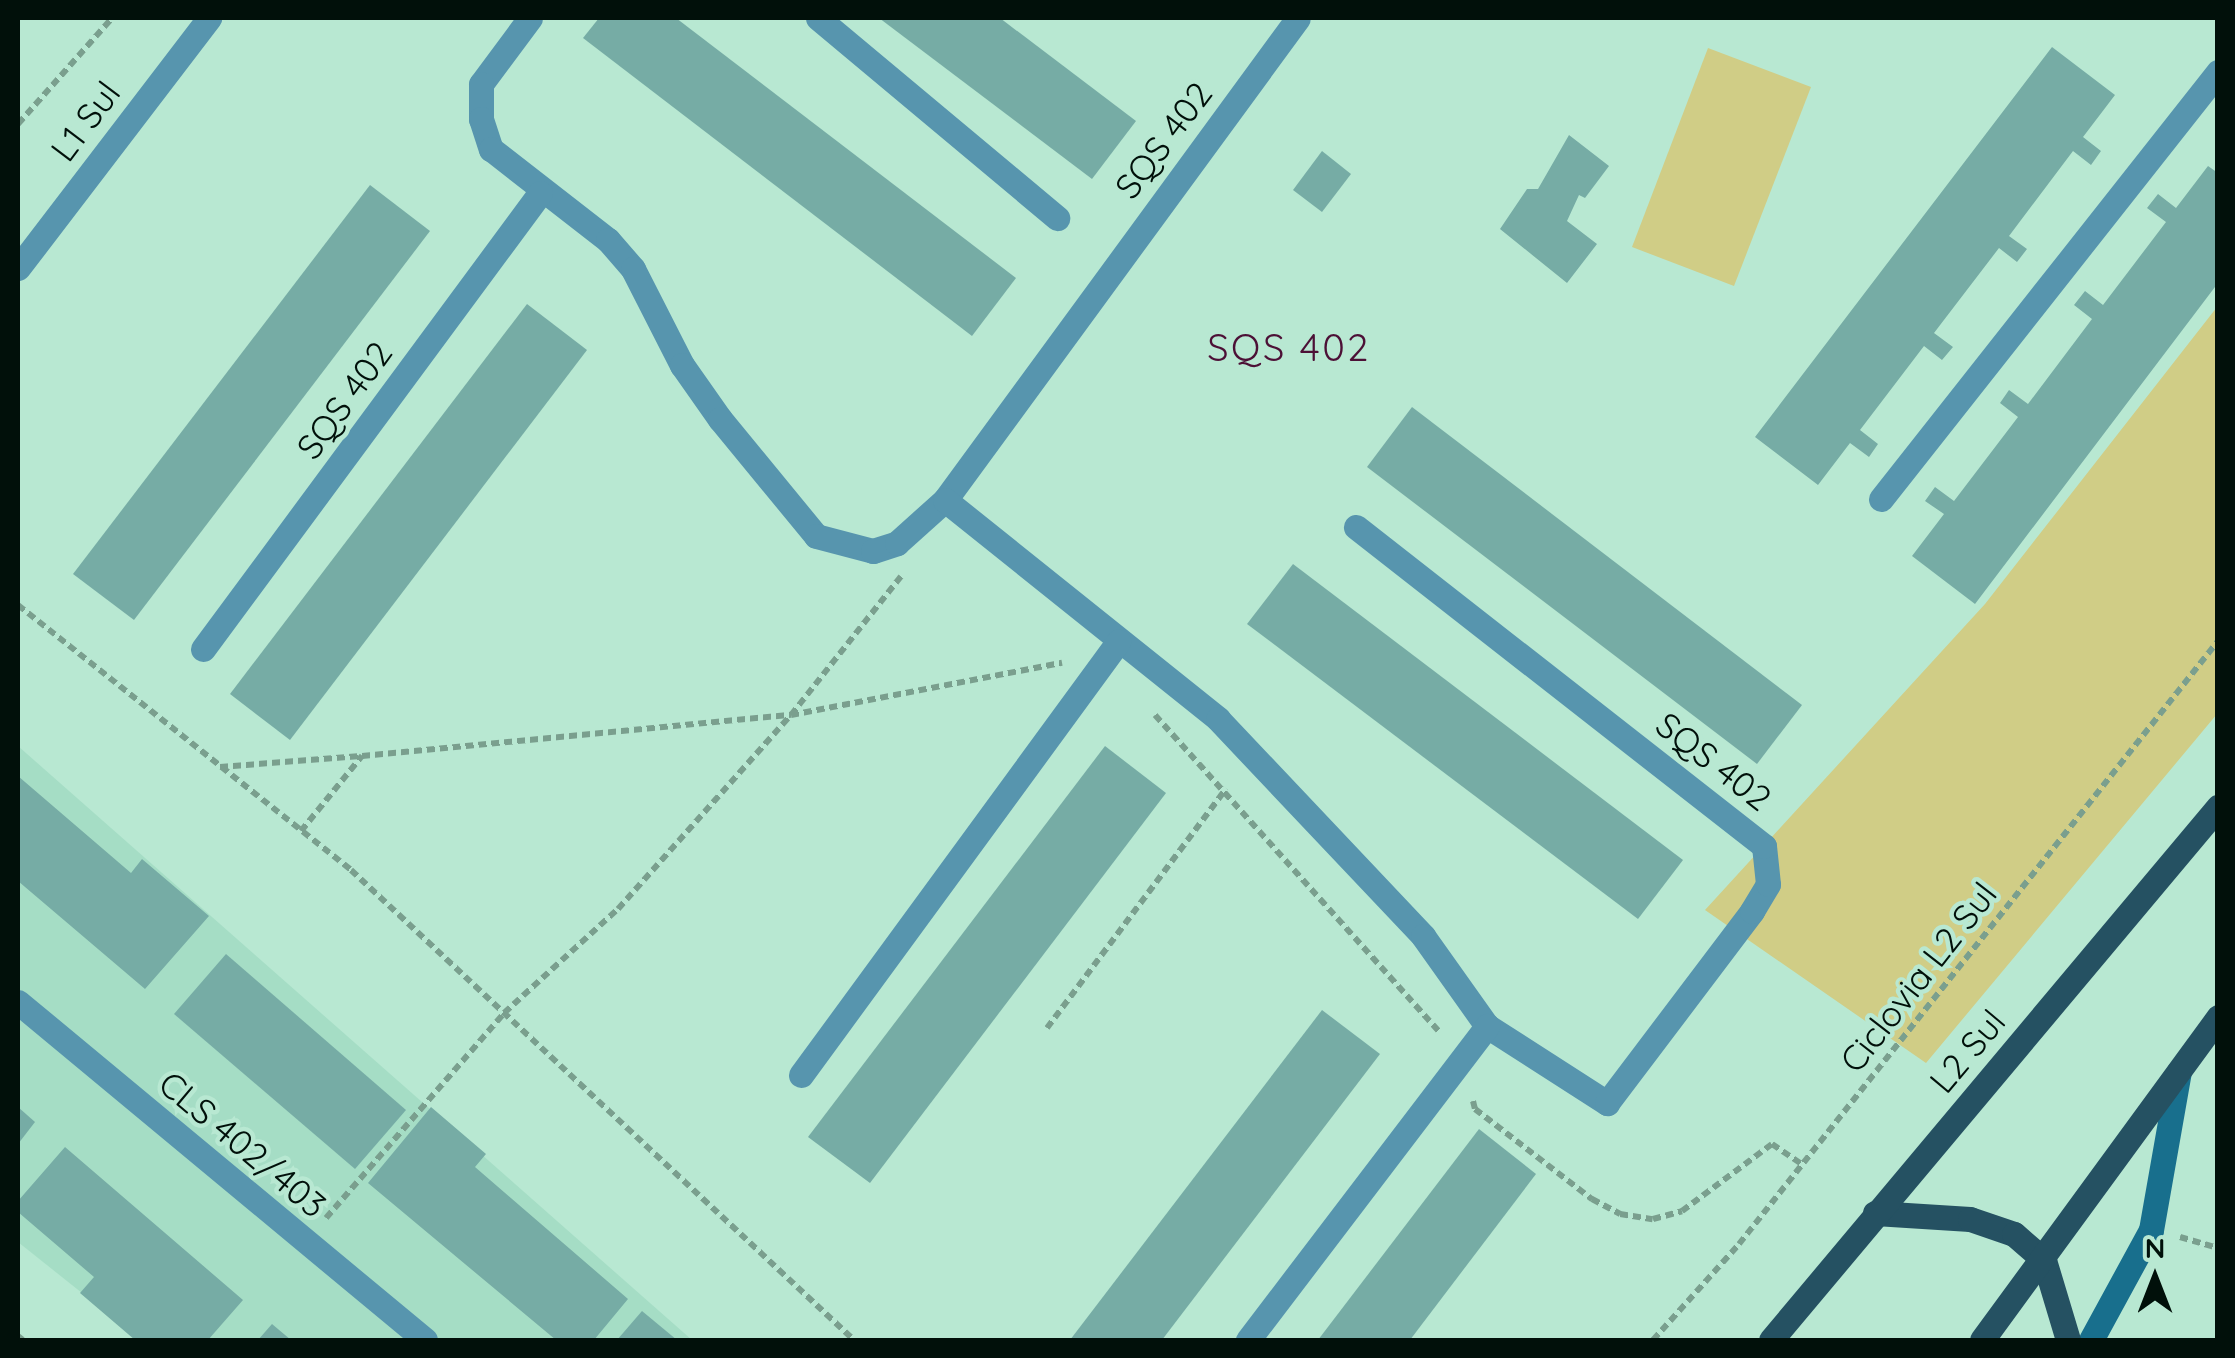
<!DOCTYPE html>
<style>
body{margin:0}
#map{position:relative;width:2235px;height:1358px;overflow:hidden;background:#b8e8d2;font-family:Quicksand,sans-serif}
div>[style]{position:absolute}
.built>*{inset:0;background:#a5ddc5}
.green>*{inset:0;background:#d0cd86}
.building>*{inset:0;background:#76aca5}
.path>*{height:6px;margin-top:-3px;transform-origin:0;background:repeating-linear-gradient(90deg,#7a9f8e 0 8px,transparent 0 13px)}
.minor>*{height:25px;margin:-12.5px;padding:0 12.5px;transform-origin:12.5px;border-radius:12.5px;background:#5795ae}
.tertiary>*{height:25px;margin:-12.5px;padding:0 12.5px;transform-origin:12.5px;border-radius:12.5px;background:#5795ae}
.secondary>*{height:25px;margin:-12.5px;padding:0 12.5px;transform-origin:12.5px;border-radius:12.5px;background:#186f8d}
.primary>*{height:25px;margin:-12.5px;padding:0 12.5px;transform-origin:12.5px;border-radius:12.5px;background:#255162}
span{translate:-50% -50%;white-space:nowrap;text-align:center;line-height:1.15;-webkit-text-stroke:9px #b8e8d2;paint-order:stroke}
.street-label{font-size:35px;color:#01100a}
.neighbourhood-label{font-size:38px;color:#4c1036;letter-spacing:2.5px}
.frame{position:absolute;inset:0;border:20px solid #01100a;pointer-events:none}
.north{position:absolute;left:2105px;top:1228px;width:100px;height:100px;-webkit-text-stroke:8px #b8e8d2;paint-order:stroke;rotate:0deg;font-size:28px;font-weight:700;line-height:40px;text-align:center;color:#01100a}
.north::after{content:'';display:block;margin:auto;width:35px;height:45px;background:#01100a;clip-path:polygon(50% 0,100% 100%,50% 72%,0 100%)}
</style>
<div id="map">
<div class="built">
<i style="clip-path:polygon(18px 746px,692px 1340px,141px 1340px,18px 1242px)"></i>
</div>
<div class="green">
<i style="clip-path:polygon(1708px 48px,1811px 87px,1734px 286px,1632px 247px)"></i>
<i style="clip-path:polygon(2217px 307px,2217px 714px,1926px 1063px,1705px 910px,1985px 604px)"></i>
</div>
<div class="building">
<i style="clip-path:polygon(599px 18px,676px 18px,1016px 278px,972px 336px,583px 38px)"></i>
<i style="clip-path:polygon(879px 18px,1000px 18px,1136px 121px,1092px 179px)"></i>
<i style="clip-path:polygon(2052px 47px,2115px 95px,2083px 137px,2101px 151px,2091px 165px,2073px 151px,2009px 236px,2027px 249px,2017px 262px,1999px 248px,1934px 333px,1953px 347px,1942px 360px,1924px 346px,1860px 430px,1878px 444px,1869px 457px,1850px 443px,1818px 485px,1755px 437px)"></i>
<i style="clip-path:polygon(1569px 135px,1609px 166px,1585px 198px,1579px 195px,1567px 221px,1597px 244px,1567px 283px,1500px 229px,1527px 189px,1538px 189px)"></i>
<i style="clip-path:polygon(1322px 151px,1351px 174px,1322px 212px,1293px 190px)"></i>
<i style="clip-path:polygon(2208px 166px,2218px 173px,2218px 283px,1975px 604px,1912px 556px,1944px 514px,1925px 501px,1935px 487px,1954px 501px,2018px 417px,2000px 403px,2009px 390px,2028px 404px,2092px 319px,2074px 305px,2085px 291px,2103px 305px,2166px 222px,2147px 208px,2158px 194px,2176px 208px)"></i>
<i style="clip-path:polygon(370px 185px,430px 231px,134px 620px,73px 574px)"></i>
<i style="clip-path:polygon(527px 304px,587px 350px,290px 740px,230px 694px)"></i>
<i style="clip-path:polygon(1412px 407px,1802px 705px,1757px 764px,1367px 467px)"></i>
<i style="clip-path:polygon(1293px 564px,1683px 860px,1638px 919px,1247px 624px)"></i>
<i style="clip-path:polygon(1105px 746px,1166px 793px,870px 1183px,808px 1137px)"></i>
<i style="clip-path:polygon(18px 776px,131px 873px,142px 859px,209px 916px,145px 989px,18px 881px)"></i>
<i style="clip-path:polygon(226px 954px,406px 1110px,355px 1169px,174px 1014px)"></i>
<i style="clip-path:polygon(1322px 1010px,1380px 1054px,1162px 1340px,1070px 1340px)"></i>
<i style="clip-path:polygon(18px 1107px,35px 1122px,18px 1144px)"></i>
<i style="clip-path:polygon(431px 1107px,486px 1154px,475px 1167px,628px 1299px,594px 1340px,556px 1340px,368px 1183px)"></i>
<i style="clip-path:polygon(1479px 1129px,1536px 1174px,1410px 1340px,1318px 1340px)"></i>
<i style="clip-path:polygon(65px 1147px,243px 1300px,208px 1340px,135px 1340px,80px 1293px,94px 1277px,18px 1212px,18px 1201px)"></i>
<i style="clip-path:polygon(642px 1311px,677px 1340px,617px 1340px)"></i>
<i style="clip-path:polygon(272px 1324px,291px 1340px,258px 1340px)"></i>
</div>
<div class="path">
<i style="left:18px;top:124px;width:142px;rotate:-48.4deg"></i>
<i style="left:18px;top:605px;width:426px;rotate:38.5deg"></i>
<i style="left:351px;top:870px;width:688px;rotate:43.06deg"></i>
<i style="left:1155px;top:715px;width:427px;rotate:48.1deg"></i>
<i style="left:220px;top:767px;width:141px;rotate:-4.5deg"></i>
<i style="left:301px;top:831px;width:97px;rotate:-50.9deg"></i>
<i style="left:362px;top:756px;width:431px;rotate:-5.5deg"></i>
<i style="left:791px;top:715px;width:276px;rotate:-10.9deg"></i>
<i style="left:1047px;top:1028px;width:299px;rotate:-53.2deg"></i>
<i style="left:1473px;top:1101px;width:8px;rotate:76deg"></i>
<i style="left:1475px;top:1109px;width:148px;rotate:37.6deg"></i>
<i style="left:1592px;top:1199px;width:32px;rotate:28deg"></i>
<i style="left:1620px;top:1214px;width:33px;rotate:9deg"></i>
<i style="left:1653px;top:1219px;width:30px;rotate:-15deg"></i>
<i style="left:1682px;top:1211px;width:112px;rotate:-36.7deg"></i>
<i style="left:1772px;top:1144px;width:36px;rotate:34deg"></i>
<i style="left:326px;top:1218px;width:271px;rotate:-49deg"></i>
<i style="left:504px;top:1013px;width:154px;rotate:-42.4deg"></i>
<i style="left:618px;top:909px;width:260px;rotate:-48.3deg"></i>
<i style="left:791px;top:715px;width:177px;rotate:-51.6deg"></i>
<i style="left:2180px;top:1237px;width:40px;rotate:16deg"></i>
<i style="left:18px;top:1336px;width:6px;rotate:39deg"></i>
<i style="left:1653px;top:1340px;width:129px;rotate:-48.1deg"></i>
<i style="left:1739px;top:1244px;width:770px;rotate:-51.54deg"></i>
</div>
<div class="minor">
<i style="left:530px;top:18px;width:82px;rotate:126.6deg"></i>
<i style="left:481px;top:84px;width:35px;rotate:90deg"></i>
<i style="left:481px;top:119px;width:32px;rotate:72deg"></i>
<i style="left:491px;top:149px;width:148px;rotate:37.9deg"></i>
<i style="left:608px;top:240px;width:38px;rotate:49deg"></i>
<i style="left:633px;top:269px;width:108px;rotate:63deg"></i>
<i style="left:682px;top:365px;width:66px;rotate:54.9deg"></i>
<i style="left:720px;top:419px;width:151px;rotate:50.6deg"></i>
<i style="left:816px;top:536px;width:59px;rotate:14.7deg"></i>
<i style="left:873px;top:551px;width:25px;rotate:-18deg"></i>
<i style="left:897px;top:543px;width:64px;rotate:-41.9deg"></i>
<i style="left:945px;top:500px;width:597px;rotate:-53.78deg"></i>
<i style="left:818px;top:18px;width:312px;rotate:39.9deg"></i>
<i style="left:1881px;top:499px;width:544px;rotate:-51.72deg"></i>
<i style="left:945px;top:500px;width:350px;rotate:38.7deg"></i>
<i style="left:1218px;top:719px;width:299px;rotate:46.6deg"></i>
<i style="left:1423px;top:936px;width:110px;rotate:54.6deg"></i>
<i style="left:1487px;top:1026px;width:143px;rotate:32.7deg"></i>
<i style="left:1607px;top:1103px;width:241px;rotate:-52.9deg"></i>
<i style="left:1752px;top:911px;width:31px;rotate:-59deg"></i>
<i style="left:1768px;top:884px;width:38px;rotate:-96deg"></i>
<i style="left:1764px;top:846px;width:518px;rotate:-141.98deg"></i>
<i style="left:203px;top:649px;width:567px;rotate:-53.53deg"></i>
<i style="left:801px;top:1075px;width:537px;rotate:-53.79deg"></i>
<i style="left:1248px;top:1340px;width:395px;rotate:-52.7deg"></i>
</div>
<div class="tertiary">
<i style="left:18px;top:268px;width:315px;rotate:-52.6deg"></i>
<i style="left:18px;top:1002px;width:529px;rotate:39.71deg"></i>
</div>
<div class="secondary">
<i style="left:2091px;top:1340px;width:125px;rotate:-61.4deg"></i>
<i style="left:2151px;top:1230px;width:161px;rotate:-80deg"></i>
</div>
<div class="primary">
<i style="left:1875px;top:1213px;width:95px;rotate:3.6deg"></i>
<i style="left:1970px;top:1219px;width:46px;rotate:18.8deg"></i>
<i style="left:2014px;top:1234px;width:40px;rotate:41deg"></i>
<i style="left:2044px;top:1260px;width:84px;rotate:73.3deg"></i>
<i style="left:1771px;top:1340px;width:696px;rotate:-50.02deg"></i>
<i style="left:1982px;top:1340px;width:400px;rotate:-53.8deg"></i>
</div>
<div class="street-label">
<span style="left:85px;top:121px;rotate:-53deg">L1 Sul</span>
<span style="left:1163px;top:140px;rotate:-53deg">SQS 402</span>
<span style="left:344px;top:400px;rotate:-54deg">SQS 402</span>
<span style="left:1714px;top:761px;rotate:38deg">SQS 402</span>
<span style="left:1918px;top:977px;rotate:-52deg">Ciclovia L2 Sul</span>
<span style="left:1967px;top:1051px;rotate:-50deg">L2 Sul</span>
<span style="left:243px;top:1144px;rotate:40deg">CLS 402/403</span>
</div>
<div class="neighbourhood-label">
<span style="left:1289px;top:348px">SQS 402</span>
</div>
<div class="frame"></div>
<div class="north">N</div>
</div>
